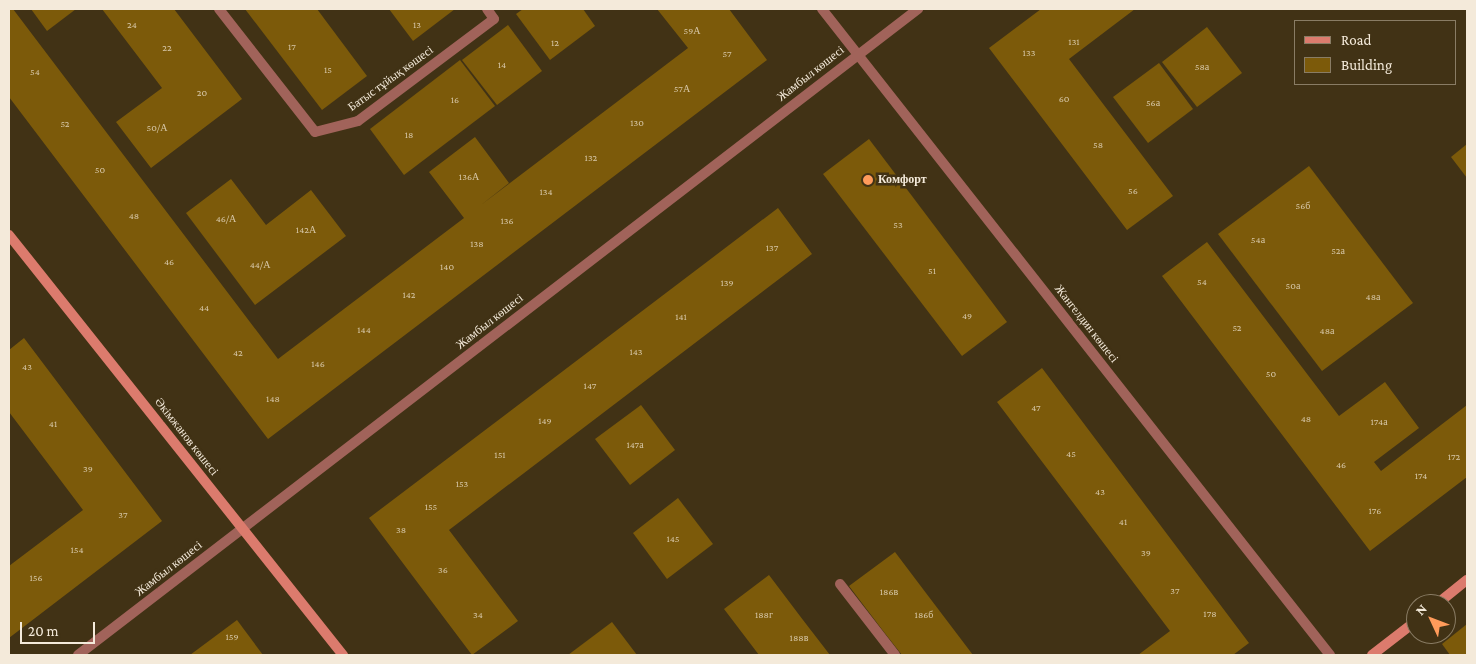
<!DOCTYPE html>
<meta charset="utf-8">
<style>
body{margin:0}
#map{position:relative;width:1476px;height:664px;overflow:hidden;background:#413215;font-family:"Crimson Pro",serif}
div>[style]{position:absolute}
.building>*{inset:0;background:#7c5a0a}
.lane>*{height:10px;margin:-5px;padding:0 5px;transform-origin:5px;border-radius:5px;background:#a1635a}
.street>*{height:10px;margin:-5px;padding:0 5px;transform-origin:5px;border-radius:5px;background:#a1635a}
.secondary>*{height:10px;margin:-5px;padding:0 5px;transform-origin:5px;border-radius:5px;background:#dc7b6d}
.dots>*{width:14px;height:14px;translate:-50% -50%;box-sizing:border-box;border:2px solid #413215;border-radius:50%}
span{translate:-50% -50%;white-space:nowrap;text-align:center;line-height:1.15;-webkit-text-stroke:5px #413215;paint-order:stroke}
.number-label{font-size:10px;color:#d6c6a6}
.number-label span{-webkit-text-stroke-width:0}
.street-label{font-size:12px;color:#f4eada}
.poi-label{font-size:12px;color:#f4eada;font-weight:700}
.left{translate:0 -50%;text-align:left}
.frame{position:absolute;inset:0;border:10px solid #f4eada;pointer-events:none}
.legend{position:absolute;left:1294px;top:20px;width:162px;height:65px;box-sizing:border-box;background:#413215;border:1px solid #897c64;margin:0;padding:6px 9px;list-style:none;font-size:15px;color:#f4eada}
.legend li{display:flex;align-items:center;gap:10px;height:25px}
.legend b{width:25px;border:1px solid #897c64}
.north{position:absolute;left:1406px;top:594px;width:50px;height:50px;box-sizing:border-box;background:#413215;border:1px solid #897c64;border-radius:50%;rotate:313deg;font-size:14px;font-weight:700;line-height:20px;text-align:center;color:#f4eada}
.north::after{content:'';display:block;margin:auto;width:18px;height:22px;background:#ff9b5b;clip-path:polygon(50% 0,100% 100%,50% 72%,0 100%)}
.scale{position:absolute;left:20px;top:622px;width:75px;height:22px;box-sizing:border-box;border:2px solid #f4eada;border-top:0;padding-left:6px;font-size:15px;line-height:18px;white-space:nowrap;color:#f4eada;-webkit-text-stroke:4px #413215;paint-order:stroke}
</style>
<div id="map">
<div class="building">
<i style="clip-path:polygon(9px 9px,13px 9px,278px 359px,464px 218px,429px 172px,475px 137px,509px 183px,481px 205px,688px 48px,657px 9px,729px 9px,767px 60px,268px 439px,9px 97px)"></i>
<i style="clip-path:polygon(31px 9px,76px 9px,47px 31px)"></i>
<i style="clip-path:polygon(102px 9px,174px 9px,242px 99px,151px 168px,116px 122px,162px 88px)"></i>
<i style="clip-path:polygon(245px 9px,317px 9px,367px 76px,322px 110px)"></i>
<i style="clip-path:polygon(389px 9px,455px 9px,413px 41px)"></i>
<i style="clip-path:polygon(523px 9px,583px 9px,595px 26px,550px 60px,516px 14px)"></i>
<i style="clip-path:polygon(1041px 9px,1135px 9px,1069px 59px,1173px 196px,1127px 230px,989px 48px)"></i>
<i style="clip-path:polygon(508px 25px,542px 71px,497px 105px,462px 60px)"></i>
<i style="clip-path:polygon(1207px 27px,1242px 73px,1197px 107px,1162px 62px)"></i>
<i style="clip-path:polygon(460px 60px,495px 106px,404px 175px,370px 129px)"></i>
<i style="clip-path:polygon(1159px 63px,1193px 109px,1148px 143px,1113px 97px)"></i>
<i style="clip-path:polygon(869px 139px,1007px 322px,962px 356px,823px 174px)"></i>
<i style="clip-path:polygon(1467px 144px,1467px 178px,1451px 157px)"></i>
<i style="clip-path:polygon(1309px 166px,1413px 303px,1322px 371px,1218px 234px)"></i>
<i style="clip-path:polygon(231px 179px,266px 225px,311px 190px,346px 236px,255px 305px,186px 213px)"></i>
<i style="clip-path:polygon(778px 208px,812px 254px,449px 530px,518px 621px,472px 655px,369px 518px)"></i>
<i style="clip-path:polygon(1207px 242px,1339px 416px,1385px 382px,1419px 428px,1374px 462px,1381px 471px,1467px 405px,1467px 477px,1370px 551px,1162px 276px)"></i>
<i style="clip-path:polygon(24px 338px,162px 521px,9px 638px,9px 566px,83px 510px,9px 412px,9px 350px)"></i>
<i style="clip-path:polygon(1042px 368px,1249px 643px,1233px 655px,1138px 655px,1170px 631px,997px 402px)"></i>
<i style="clip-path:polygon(641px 405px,675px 450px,630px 485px,595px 439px)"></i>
<i style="clip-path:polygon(678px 498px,713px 544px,667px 579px,633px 533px)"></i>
<i style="clip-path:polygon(895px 552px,929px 597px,973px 655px,902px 655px,884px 632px,849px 586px)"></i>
<i style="clip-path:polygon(769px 575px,803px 620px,830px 655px,759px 655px,724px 609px)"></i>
<i style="clip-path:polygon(237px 620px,263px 655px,190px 655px)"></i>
<i style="clip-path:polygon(612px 622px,637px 655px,568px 655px)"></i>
<i style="clip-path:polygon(1467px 624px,1467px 655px,1450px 655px,1442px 644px)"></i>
</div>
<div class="lane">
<i style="left:219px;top:9px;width:156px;rotate:52deg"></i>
<i style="left:315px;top:132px;width:44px;rotate:-14.3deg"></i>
<i style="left:358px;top:121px;width:170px;rotate:-36.9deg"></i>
<i style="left:494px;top:19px;width:12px;rotate:-125deg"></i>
<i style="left:840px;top:584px;width:90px;rotate:52.2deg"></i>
</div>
<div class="street">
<i style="left:822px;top:9px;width:822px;rotate:51.82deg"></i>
<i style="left:78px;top:655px;width:1060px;rotate:-37.56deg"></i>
</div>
<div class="secondary">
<i style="left:9px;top:235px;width:537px;rotate:51.51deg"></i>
<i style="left:1437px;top:604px;width:38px;rotate:-39deg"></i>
<i style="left:1372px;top:655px;width:56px;rotate:-37.7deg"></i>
</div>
<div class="dots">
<i style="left:868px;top:180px;background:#ff9b5b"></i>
</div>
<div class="number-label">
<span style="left:132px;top:25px">24</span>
<span style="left:417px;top:25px">13</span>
<span style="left:692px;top:31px">59А</span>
<span style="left:1074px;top:42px">131</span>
<span style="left:555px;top:43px">12</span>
<span style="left:292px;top:47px">17</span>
<span style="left:167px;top:48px">22</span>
<span style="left:1029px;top:53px">133</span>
<span style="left:727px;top:54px">57</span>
<span style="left:502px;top:65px">14</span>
<span style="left:1202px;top:67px">58а</span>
<span style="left:328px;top:70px">15</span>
<span style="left:35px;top:72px">54</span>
<span style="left:682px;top:89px">57А</span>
<span style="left:202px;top:93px">20</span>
<span style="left:1064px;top:99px">60</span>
<span style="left:455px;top:100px">16</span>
<span style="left:1153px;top:103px">56а</span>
<span style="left:637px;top:123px">130</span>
<span style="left:65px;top:124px">52</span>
<span style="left:157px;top:128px">50/А</span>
<span style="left:409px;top:135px">18</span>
<span style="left:1098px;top:145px">58</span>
<span style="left:591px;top:158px">132</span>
<span style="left:100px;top:170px">50</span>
<span style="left:469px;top:177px">136А</span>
<span style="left:1133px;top:191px">56</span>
<span style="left:546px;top:192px">134</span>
<span style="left:1303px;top:206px">56б</span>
<span style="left:134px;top:216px">48</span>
<span style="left:226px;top:219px">46/А</span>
<span style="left:507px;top:221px">136</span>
<span style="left:898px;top:225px">53</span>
<span style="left:306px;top:230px">142А</span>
<span style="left:1258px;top:240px">54а</span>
<span style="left:477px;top:244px">138</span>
<span style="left:772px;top:248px">137</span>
<span style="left:1338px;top:251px">52а</span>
<span style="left:169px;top:262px">46</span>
<span style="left:260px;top:265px">44/А</span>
<span style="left:447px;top:267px">140</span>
<span style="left:932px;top:271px">51</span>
<span style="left:1202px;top:282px">54</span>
<span style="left:727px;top:283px">139</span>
<span style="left:1293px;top:286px">50а</span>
<span style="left:409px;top:295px">142</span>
<span style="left:1373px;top:297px">48а</span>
<span style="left:204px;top:308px">44</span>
<span style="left:967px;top:316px">49</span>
<span style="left:681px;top:317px">141</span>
<span style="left:1237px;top:328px">52</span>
<span style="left:364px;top:330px">144</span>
<span style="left:1327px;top:331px">48а</span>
<span style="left:636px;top:352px">143</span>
<span style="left:238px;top:353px">42</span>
<span style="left:318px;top:364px">146</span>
<span style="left:27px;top:367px">43</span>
<span style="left:1271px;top:374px">50</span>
<span style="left:590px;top:386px">147</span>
<span style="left:273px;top:399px">148</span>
<span style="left:1036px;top:408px">47</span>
<span style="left:1306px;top:419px">48</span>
<span style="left:545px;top:421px">149</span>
<span style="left:1379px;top:422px">174а</span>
<span style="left:53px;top:424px">41</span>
<span style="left:635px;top:445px">147а</span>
<span style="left:1071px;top:454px">45</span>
<span style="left:500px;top:455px">151</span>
<span style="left:1454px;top:457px">172</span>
<span style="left:1341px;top:465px">46</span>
<span style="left:88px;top:469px">39</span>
<span style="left:1421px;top:476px">174</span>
<span style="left:462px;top:484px">153</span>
<span style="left:1100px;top:492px">43</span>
<span style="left:431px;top:507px">155</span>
<span style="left:1375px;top:511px">176</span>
<span style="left:123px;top:515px">37</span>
<span style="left:1123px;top:522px">41</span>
<span style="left:401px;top:530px">38</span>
<span style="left:673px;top:539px">145</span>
<span style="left:77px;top:550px">154</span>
<span style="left:1146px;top:553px">39</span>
<span style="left:443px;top:570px">36</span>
<span style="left:36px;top:578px">156</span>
<span style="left:1175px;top:591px">37</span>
<span style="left:889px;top:592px">186в</span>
<span style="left:1210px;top:614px">178</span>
<span style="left:478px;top:615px">34</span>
<span style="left:764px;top:615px">188г</span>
<span style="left:924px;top:615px">186б</span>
<span style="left:232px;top:637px">159</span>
<span style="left:799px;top:638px">188в</span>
</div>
<div class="street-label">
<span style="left:811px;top:74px;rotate:-38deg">Жамбыл көшесі</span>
<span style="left:391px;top:79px;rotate:-36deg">Батыс тұйық көшесі</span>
<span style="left:490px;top:322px;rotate:-38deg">Жамбыл көшесі</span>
<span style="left:1086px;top:324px;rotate:52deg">Жангелдин көшесі</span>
<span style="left:186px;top:437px;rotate:52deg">Әкімжанов көшесі</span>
<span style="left:169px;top:569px;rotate:-38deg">Жамбыл көшесі</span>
</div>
<div class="poi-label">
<span class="left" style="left:878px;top:180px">Комфорт</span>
</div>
<div class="frame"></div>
<ul class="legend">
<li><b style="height:6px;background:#dc7b6d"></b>Road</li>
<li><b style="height:14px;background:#7c5a0a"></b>Building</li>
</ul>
<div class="north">N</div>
<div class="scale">20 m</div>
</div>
